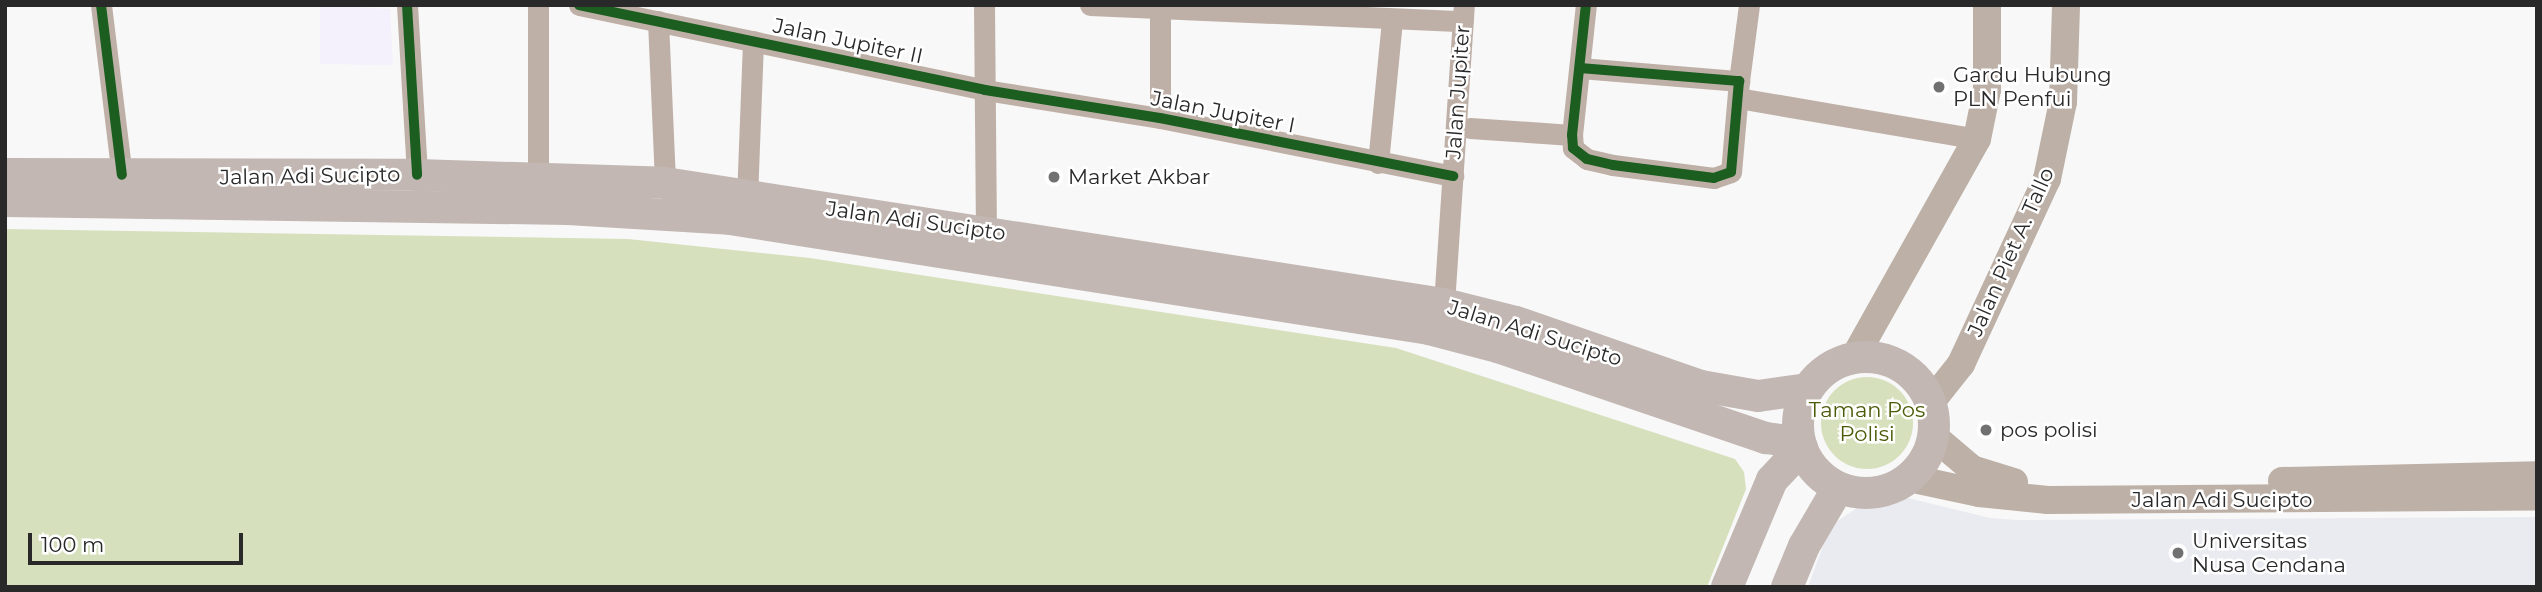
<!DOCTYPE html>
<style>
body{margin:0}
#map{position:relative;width:2542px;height:592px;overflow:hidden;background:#f8f8f8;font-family:Montserrat,sans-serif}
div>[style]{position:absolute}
.industrial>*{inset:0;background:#f4f0fc}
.built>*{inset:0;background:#e9ebf0}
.green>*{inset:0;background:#d6e0bd}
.round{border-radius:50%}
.minor>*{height:21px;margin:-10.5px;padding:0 10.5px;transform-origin:10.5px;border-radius:10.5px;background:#bfb0a7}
.major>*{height:28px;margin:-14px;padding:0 14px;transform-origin:14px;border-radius:14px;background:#bdb0a6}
.highway>*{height:32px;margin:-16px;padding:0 16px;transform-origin:16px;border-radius:16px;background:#c2b7b2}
.highway>.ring{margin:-16px;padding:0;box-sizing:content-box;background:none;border:32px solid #c2b7b2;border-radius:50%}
.cycleway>*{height:10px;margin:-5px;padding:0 5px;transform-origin:5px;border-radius:5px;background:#1b5e20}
.dots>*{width:19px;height:19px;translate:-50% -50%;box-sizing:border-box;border:4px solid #fff;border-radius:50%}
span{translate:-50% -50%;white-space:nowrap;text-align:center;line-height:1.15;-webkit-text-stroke:5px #fff;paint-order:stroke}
.street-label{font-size:21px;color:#29292a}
.poi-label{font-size:21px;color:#29292a}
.left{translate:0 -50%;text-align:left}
.park-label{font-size:21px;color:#4c5b07}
.frame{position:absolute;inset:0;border:7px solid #29292a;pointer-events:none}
.scale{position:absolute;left:28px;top:533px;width:215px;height:32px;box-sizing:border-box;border:4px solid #29292a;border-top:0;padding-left:9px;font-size:21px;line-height:24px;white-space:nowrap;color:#29292a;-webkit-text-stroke:5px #fff;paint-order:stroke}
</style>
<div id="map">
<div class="industrial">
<i style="clip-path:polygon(320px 5px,390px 9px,393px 65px,320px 64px)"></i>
</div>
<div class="built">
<i style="clip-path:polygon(1900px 496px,1990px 518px,2018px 520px,2537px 517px,2537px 587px,1808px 587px,1830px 526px,1857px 508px)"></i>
</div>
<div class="green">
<i style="clip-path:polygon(5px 229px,628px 239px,810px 258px,1396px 348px,1735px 459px,1744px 472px,1746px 489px,1707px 587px,5px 587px)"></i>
<i class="round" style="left:1821px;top:377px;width:92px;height:92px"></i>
</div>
<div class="minor">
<i style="left:101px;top:5px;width:171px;rotate:83deg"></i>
<i style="left:407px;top:5px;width:170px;rotate:86.6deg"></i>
<i style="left:579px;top:5px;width:415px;rotate:11.8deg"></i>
<i style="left:985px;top:90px;width:177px;rotate:9.1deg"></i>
<i style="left:1160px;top:118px;width:299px;rotate:11.2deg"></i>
<i style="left:984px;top:5px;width:226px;rotate:89.5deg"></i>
<i style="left:1090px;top:5px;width:373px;rotate:2.5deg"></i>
<i style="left:1160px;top:8px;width:110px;rotate:90deg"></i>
<i style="left:658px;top:21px;width:162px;rotate:87.5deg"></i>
<i style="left:1580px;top:68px;width:160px;rotate:4.7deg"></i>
<i style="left:1739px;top:81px;width:91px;rotate:95deg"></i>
<i style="left:1731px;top:172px;width:18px;rotate:161deg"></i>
<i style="left:1714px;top:178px;width:102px;rotate:-172.7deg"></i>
<i style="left:1613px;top:165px;width:27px;rotate:-167deg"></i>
<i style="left:1587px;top:159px;width:18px;rotate:-142deg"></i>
<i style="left:1573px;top:148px;width:13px;rotate:-94deg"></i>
<i style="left:1572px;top:135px;width:131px;rotate:-83.9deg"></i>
<i style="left:1739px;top:81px;width:77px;rotate:-82.5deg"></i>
<i style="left:1738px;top:98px;width:242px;rotate:9.7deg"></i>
<i style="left:1470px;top:128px;width:102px;rotate:3.9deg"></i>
<i style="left:1378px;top:163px;width:144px;rotate:-84.4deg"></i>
<i style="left:538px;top:180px;width:175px;rotate:-90deg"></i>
<i style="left:747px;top:198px;width:157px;rotate:-87.8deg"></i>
<i style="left:1444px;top:304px;width:300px;rotate:-86.2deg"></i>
</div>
<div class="major">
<i style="left:1854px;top:358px;width:251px;rotate:-60.7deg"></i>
<i style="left:1977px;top:139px;width:50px;rotate:-78.5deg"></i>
<i style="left:1987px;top:90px;width:85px;rotate:-90deg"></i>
<i style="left:1930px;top:403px;width:50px;rotate:-51.5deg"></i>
<i style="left:1961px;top:364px;width:204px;rotate:-65.1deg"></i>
<i style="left:2047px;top:179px;width:79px;rotate:-78.3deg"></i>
<i style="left:2063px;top:102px;width:97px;rotate:-88.2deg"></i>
<i style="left:1933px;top:436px;width:51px;rotate:40.2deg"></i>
<i style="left:1972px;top:469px;width:44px;rotate:17.2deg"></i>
<i style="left:1909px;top:478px;width:72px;rotate:12.1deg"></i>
<i style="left:1979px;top:493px;width:69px;rotate:5.8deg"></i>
<i style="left:2048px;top:500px;width:489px;rotate:-0.4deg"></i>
<i style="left:2282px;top:481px;width:255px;rotate:-1.3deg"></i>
</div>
<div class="highway">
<i style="left:5px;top:174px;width:412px;rotate:0.1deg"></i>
<i style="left:417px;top:175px;width:248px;rotate:1.8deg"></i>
<i style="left:665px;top:183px;width:788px;rotate:8.83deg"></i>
<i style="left:1444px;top:304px;width:74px;rotate:14deg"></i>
<i style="left:1516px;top:322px;width:196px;rotate:19.1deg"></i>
<i style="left:1701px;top:386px;width:58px;rotate:10deg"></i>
<i style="left:1758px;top:396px;width:50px;rotate:-8deg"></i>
<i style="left:5px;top:201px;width:563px;rotate:0.81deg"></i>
<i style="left:568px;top:209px;width:162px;rotate:3.5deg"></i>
<i style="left:730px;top:219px;width:708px;rotate:8.94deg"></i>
<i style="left:1429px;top:329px;width:71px;rotate:14.6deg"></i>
<i style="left:1498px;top:347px;width:283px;rotate:18.8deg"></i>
<i style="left:1766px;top:438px;width:34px;rotate:8deg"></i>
<i class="ring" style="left:1798px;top:357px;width:104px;height:104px"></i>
<i style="left:1727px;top:587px;width:116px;rotate:-67.2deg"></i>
<i style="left:1772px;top:480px;width:44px;rotate:-46.8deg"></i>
<i style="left:1787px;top:587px;width:44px;rotate:-67.5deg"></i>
<i style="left:1804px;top:546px;width:67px;rotate:-59.6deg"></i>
</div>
<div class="cycleway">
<i style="left:101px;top:5px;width:171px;rotate:83deg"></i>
<i style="left:407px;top:5px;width:170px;rotate:86.6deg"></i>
<i style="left:579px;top:5px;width:415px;rotate:11.8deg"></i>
<i style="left:985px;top:90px;width:177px;rotate:9.1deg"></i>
<i style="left:1160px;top:118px;width:299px;rotate:11.2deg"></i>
<i style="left:1580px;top:68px;width:160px;rotate:4.7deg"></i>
<i style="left:1739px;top:81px;width:91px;rotate:95deg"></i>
<i style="left:1731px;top:172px;width:18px;rotate:161deg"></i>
<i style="left:1714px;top:178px;width:102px;rotate:-172.7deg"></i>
<i style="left:1613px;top:165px;width:27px;rotate:-167deg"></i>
<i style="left:1587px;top:159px;width:18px;rotate:-142deg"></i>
<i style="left:1573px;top:148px;width:13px;rotate:-94deg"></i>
<i style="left:1572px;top:135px;width:131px;rotate:-83.9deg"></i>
</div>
<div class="dots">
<i style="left:1939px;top:87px;background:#717172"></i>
<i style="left:1054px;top:177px;background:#717172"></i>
<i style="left:1986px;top:430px;background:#717172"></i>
<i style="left:2178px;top:553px;background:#717172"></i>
</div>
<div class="street-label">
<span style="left:848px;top:41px;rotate:12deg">Jalan Jupiter II</span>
<span style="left:1458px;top:92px;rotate:-86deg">Jalan Jupiter</span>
<span style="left:1223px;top:112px;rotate:11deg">Jalan Jupiter I</span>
<span style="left:310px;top:176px;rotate:-1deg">Jalan Adi Sucipto</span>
<span style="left:916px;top:221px;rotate:8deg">Jalan Adi Sucipto</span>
<span style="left:2011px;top:252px;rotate:-66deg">Jalan Piet A. Tallo</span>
<span style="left:1535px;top:333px;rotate:17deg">Jalan Adi Sucipto</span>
<span style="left:2222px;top:500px">Jalan Adi Sucipto</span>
</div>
<div class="poi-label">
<span class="left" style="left:1953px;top:87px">Gardu Hubung<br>PLN Penfui</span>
<span class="left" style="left:1068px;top:177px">Market Akbar</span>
<span class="left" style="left:2000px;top:430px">pos polisi</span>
<span class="left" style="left:2192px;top:553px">Universitas<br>Nusa Cendana</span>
</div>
<div class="park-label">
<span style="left:1867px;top:422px">Taman Pos<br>Polisi</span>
</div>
<div class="frame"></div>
<div class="scale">100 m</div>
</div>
